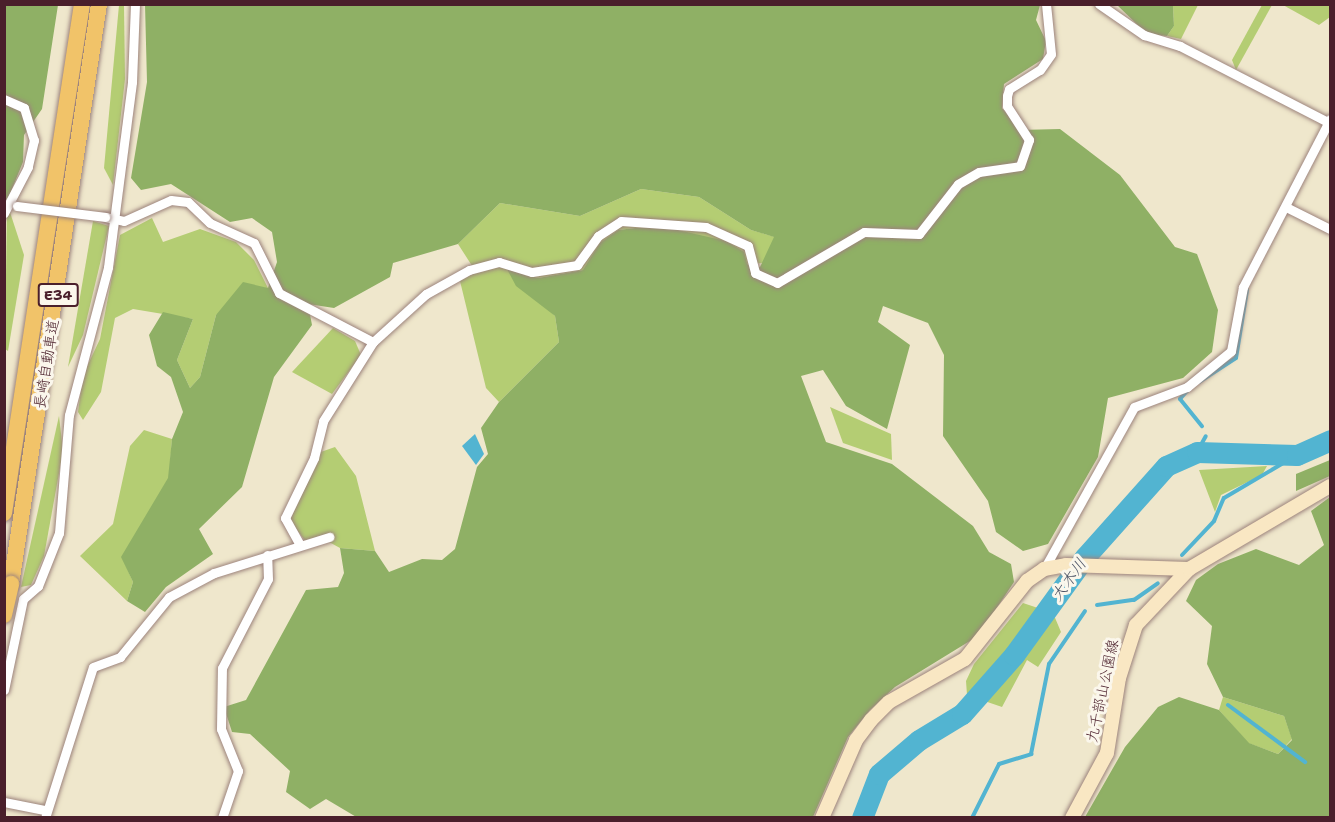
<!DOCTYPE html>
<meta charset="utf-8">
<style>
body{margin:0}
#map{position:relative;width:1335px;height:822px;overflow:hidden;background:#efe7cc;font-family:"Shantell Sans","Klee One",sans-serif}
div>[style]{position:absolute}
.green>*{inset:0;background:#b4cd73}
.forest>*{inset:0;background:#8fb065}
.water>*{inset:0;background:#52b4d1}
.stream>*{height:4px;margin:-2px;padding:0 2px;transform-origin:2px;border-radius:2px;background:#52b4d1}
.river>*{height:21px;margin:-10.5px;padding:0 10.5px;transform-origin:10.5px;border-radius:10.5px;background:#52b4d1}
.roads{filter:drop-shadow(0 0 2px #9c837c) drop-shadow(0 0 2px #9c837c)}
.street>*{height:9px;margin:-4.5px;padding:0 4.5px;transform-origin:4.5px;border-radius:4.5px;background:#fff}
.secondary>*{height:14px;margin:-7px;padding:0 7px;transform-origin:7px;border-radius:7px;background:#f9e7c3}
.highway>*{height:16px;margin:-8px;padding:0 8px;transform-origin:8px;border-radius:8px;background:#f1c369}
.bridges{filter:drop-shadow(0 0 2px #9c837c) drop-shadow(0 0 2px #9c837c)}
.street-bridge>*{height:9px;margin:-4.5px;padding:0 4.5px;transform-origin:4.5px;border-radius:4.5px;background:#fff}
.highway-bridge>*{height:16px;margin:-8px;padding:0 8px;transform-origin:8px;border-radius:8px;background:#f1c369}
span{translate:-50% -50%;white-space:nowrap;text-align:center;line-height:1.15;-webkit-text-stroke:6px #fbf7ec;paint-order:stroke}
.shield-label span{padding:2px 4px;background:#fbf7ec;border:2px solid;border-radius:4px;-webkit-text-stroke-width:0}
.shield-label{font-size:14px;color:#4a1f2b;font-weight:700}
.street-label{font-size:15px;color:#4a1f2b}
.water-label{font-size:16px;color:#4d5365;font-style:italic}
.frame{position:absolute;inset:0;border:6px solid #4a1f2b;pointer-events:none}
</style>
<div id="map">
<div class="green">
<i style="clip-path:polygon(119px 5px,124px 5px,125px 79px,113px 185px,104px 168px)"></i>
<i style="clip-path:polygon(1173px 5px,1198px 5px,1181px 39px,1167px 36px,1174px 26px)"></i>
<i style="clip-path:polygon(1262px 5px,1272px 5px,1236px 70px,1232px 60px)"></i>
<i style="clip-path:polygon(1283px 5px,1330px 5px,1330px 17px,1319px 25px)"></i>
<i style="clip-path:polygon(641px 189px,699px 197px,751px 230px,775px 237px,765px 263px,747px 264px,669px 228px,635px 228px,618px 230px,601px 243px,584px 270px,538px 278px,508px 270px,555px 316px,559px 342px,499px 402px,486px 388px,460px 281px,476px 272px,458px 244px,500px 203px,580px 216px)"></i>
<i style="clip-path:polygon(7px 203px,24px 255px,8px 351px,5px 349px)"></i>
<i style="clip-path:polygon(152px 218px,163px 242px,200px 229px,236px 242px,254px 260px,268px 288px,216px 315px,200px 377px,190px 388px,177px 360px,193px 319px,133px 309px,115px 318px,101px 392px,83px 420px,78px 412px,83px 375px,100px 339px,120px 235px)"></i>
<i style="clip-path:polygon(93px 221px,109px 226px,83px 335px,68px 367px)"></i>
<i style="clip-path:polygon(333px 328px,355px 341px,361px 355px,332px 394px,292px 372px)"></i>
<i style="clip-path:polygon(830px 407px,891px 434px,892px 460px,843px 443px)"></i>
<i style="clip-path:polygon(59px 416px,63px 451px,44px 556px,31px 585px,21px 587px)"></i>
<i style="clip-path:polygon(144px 430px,172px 439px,169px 478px,122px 557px,133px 582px,127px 601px,80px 556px,113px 524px,130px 446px)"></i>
<i style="clip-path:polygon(335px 447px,356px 476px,375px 551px,340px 548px,329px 542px,310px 547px,290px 521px,318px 453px)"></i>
<i style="clip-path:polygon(1267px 466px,1262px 475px,1221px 495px,1215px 512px,1199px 470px)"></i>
<i style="clip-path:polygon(1023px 603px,1053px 613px,1061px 632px,1038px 667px,1027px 660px,1002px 707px,967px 695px,966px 681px,974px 664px)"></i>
<i style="clip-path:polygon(1223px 697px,1284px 716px,1292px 739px,1278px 754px,1248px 743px,1219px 710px)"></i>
</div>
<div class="forest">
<i style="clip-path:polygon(5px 5px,58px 5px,42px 109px,24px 135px,23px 162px,5px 206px)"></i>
<i style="clip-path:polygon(145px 5px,1040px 5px,1036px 20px,1046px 41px,1043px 59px,1004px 84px,1002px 108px,1020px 130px,1060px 129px,1120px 175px,1175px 247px,1197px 254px,1218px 310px,1212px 352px,1183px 378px,1108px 398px,1098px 457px,1048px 544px,1023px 551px,996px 532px,988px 501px,943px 436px,944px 355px,928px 323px,883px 306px,878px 322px,910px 345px,887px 429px,846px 406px,823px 370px,801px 376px,826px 442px,892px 464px,973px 526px,989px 552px,1011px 564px,1014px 582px,978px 636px,895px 687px,870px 710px,848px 737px,813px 817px,358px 818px,326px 799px,310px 809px,286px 792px,290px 771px,250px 734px,232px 732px,224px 707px,246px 700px,306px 590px,338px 587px,344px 573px,340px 548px,375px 551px,389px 572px,422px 559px,442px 560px,455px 549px,477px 467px,488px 454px,481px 428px,499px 402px,559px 342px,555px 316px,516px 286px,507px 269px,538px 278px,583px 270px,600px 243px,618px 230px,635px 228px,669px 228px,726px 241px,744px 252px,747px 264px,760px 267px,774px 237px,751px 230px,699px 197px,641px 189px,580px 216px,500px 203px,458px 244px,393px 263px,390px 277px,334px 308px,308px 304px,312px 325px,274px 377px,242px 487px,199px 529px,213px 554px,166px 587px,145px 612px,127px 601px,133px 582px,121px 557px,168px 478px,172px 439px,183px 412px,171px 377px,157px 366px,149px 335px,163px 312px,193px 319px,177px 360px,190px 388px,200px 377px,216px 315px,243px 282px,268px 288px,277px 262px,272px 232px,252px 218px,230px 222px,171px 184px,141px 190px,131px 178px,147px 82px)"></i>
<i style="clip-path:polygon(1117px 5px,1173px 5px,1174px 26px,1167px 36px,1147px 34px)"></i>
<i style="clip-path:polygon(1330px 460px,1330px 476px,1296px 491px,1296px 474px)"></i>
<i style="clip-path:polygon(1330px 497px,1330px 817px,1085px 817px,1125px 747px,1158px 707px,1179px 697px,1219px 710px,1249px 743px,1278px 754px,1292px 740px,1284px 716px,1223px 697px,1207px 664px,1212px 626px,1186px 601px,1196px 580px,1218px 564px,1256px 549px,1299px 565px,1324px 545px,1311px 511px)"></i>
</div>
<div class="water">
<i style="clip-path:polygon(475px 434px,484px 454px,476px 465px,462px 446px)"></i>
</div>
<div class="stream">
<i style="left:1199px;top:382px;width:44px;rotate:-33deg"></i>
<i style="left:1236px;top:358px;width:69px;rotate:-80.8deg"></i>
<i style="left:1188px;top:390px;width:12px;rotate:132deg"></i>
<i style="left:1180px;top:399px;width:35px;rotate:51deg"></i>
<i style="left:1197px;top:452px;width:18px;rotate:-61deg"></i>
<i style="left:1182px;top:555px;width:47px;rotate:-46.7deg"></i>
<i style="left:1214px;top:521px;width:25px;rotate:-67deg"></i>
<i style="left:1224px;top:498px;width:85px;rotate:-30.5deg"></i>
<i style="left:1097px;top:605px;width:37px;rotate:-8deg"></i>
<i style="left:1134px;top:600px;width:29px;rotate:-35deg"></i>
<i style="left:1228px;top:705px;width:96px;rotate:36.5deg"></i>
<i style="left:972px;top:818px;width:60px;rotate:-63.4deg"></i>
<i style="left:999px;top:764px;width:34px;rotate:-17deg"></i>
<i style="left:1031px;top:754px;width:92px;rotate:-78.7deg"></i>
<i style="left:1049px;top:664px;width:64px;rotate:-55.8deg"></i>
</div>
<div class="river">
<i style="left:862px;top:818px;width:47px;rotate:-68.9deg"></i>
<i style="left:879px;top:774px;width:52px;rotate:-40.4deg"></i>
<i style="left:919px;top:740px;width:50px;rotate:-31.2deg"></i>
<i style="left:962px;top:714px;width:79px;rotate:-48.6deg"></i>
<i style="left:1014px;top:655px;width:121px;rotate:-54.1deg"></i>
<i style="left:1085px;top:557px;width:122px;rotate:-48.3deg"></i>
<i style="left:1166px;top:466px;width:34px;rotate:-24deg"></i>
<i style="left:1197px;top:452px;width:100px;rotate:1.7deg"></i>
<i style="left:1297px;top:455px;width:36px;rotate:-24deg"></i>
</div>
<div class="roads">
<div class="street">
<i style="left:1099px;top:4px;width:55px;rotate:34.6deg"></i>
<i style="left:1144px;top:35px;width:38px;rotate:17deg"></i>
<i style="left:1180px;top:46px;width:166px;rotate:27.2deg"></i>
<i style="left:4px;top:99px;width:22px;rotate:24deg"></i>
<i style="left:24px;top:108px;width:34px;rotate:73deg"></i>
<i style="left:34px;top:140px;width:28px;rotate:103deg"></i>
<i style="left:28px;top:167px;width:52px;rotate:117.6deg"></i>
<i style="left:1286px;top:207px;width:49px;rotate:26.6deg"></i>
<i style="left:105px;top:217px;width:19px;rotate:12deg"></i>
<i style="left:124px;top:221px;width:51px;rotate:-24.1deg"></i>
<i style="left:171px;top:200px;width:17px;rotate:7deg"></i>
<i style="left:188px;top:202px;width:30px;rotate:44deg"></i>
<i style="left:210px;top:223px;width:48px;rotate:24.4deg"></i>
<i style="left:254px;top:243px;width:56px;rotate:63.4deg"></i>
<i style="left:279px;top:293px;width:106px;rotate:27.5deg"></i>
<i style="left:373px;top:342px;width:72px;rotate:-42.2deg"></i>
<i style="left:426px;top:294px;width:49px;rotate:-29.2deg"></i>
<i style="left:469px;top:270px;width:31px;rotate:-15deg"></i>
<i style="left:499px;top:262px;width:34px;rotate:17deg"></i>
<i style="left:532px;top:272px;width:46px;rotate:-8.8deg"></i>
<i style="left:577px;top:265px;width:36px;rotate:-54deg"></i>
<i style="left:598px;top:236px;width:27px;rotate:-33deg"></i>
<i style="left:621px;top:221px;width:85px;rotate:4deg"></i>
<i style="left:706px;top:227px;width:46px;rotate:24.3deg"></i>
<i style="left:748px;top:246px;width:28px;rotate:75deg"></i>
<i style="left:755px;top:273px;width:24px;rotate:24deg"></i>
<i style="left:777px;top:283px;width:101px;rotate:-30.4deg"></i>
<i style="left:864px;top:232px;width:55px;rotate:2.1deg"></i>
<i style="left:919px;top:234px;width:63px;rotate:-52deg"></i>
<i style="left:958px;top:184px;width:24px;rotate:-30deg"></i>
<i style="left:979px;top:172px;width:41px;rotate:-8.3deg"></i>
<i style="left:1020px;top:166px;width:28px;rotate:-71deg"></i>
<i style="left:1029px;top:140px;width:40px;rotate:-122.9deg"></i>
<i style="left:1007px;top:106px;width:10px;rotate:-90deg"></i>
<i style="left:1007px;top:96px;width:7px;rotate:-74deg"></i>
<i style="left:1009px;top:89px;width:36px;rotate:-32deg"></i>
<i style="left:1040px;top:70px;width:19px;rotate:-55deg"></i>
<i style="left:1051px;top:54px;width:50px;rotate:-95.7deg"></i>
<i style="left:300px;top:545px;width:31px;rotate:-119deg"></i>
<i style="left:285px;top:518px;width:67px;rotate:-64.2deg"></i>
<i style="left:314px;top:458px;width:38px;rotate:-76deg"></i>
<i style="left:323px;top:421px;width:93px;rotate:-57.7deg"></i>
<i style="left:1044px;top:569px;width:185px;rotate:-60.9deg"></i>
<i style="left:1134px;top:407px;width:57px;rotate:-20.7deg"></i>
<i style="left:1187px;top:387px;width:57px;rotate:-39.3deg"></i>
<i style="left:1231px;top:351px;width:65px;rotate:-79.4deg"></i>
<i style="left:1243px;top:287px;width:189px;rotate:-62.6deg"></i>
<i style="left:4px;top:690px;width:93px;rotate:-78.2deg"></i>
<i style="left:23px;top:599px;width:20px;rotate:-41deg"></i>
<i style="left:38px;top:586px;width:57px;rotate:-68.4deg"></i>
<i style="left:59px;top:533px;width:118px;rotate:-85.2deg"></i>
<i style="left:69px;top:415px;width:153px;rotate:-75.2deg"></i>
<i style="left:108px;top:267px;width:187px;rotate:-82.6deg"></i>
<i style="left:132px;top:82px;width:78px;rotate:-87.8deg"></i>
<i style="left:4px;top:802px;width:41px;rotate:11.3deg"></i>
<i style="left:45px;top:818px;width:158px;rotate:-72.4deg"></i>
<i style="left:93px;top:667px;width:29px;rotate:-20deg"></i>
<i style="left:120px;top:657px;width:77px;rotate:-50.8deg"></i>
<i style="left:169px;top:597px;width:51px;rotate:-28.1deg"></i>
<i style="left:214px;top:573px;width:121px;rotate:-17.4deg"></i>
<i style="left:222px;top:818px;width:50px;rotate:-71.2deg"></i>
<i style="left:238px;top:771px;width:45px;rotate:-112deg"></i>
<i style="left:221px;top:729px;width:61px;rotate:-89.1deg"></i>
<i style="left:222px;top:668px;width:100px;rotate:-62.7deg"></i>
<i style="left:268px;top:579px;width:24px;rotate:-92deg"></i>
</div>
<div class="secondary">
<i style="left:822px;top:818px;width:85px;rotate:-66.4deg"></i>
<i style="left:856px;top:740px;width:25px;rotate:-53deg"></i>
<i style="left:871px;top:720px;width:25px;rotate:-45deg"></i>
<i style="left:889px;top:702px;width:87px;rotate:-29.5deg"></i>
<i style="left:965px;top:659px;width:100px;rotate:-51.5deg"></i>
<i style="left:1027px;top:581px;width:21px;rotate:-35deg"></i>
<i style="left:1044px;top:569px;width:22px;rotate:-10deg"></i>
<i style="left:1066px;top:565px;width:123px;rotate:1.9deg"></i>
<i style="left:1072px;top:818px;width:74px;rotate:-61.7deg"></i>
<i style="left:1107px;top:753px;width:76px;rotate:-80.9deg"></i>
<i style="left:1119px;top:678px;width:56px;rotate:-72.2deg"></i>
<i style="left:1136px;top:625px;width:77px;rotate:-46.6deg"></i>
<i style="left:1189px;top:569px;width:164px;rotate:-30.5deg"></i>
</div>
<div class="highway">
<i style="left:4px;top:513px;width:515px;rotate:-81.29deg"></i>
<i style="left:11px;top:584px;width:587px;rotate:-81.37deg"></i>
</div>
</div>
<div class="bridges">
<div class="street-bridge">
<i style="left:17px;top:206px;width:89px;rotate:7.1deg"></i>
</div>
<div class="highway-bridge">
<i style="left:4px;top:615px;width:32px;rotate:-77deg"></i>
</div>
</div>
<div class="shield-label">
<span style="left:58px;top:295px">E34</span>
</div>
<div class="street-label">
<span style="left:47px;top:364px;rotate:-81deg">長崎自動車道</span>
<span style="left:1103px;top:691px;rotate:-78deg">九千部山公園線</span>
</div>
<div class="water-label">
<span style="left:1069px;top:580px;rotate:-54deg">大木川</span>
</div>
<div class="frame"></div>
</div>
